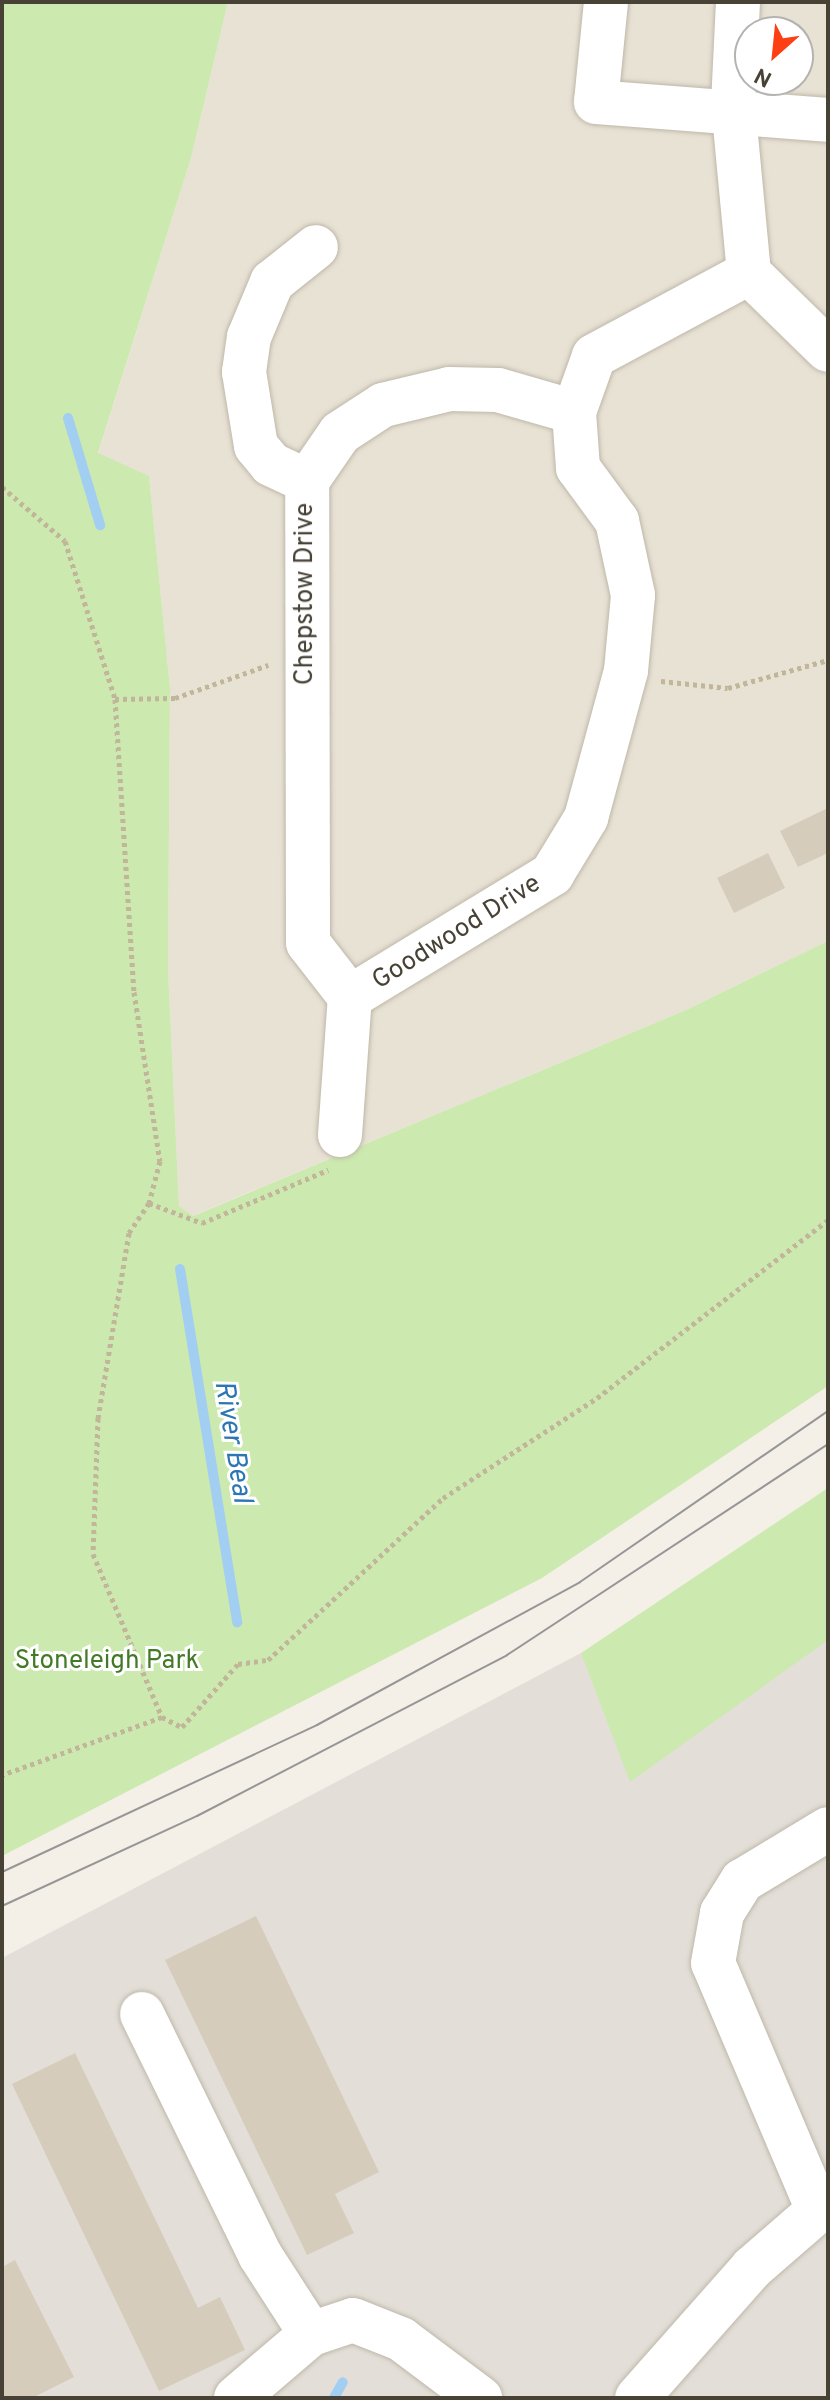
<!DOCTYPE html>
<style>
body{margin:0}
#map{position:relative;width:830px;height:2400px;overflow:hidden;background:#f4f0e7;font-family:Overpass,sans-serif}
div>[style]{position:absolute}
.residential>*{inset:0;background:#e8e2d5}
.industrial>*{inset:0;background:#e3dfd8}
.green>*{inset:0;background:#cce9af}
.stream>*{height:10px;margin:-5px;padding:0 5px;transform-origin:5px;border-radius:5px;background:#a2cef1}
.building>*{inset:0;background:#d5ccbc}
.path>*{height:5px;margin-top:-2.5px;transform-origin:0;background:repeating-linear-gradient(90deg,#c1b59a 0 4px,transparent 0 8px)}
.roads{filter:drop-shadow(0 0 2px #bfb8a9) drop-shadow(0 0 2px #bfb8a9)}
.minor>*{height:44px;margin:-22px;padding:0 22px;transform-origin:22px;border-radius:22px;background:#fff}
.tram>*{height:2px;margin:-1px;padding:0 1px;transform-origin:1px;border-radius:1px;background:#969696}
span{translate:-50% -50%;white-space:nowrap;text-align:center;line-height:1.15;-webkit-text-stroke:6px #fff;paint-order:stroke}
.street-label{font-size:26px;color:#474136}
.park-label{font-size:26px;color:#437a28}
.water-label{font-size:28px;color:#2d76b4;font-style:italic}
.frame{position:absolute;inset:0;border:4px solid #474136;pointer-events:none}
.north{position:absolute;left:734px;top:16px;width:80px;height:80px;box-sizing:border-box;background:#fff;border:2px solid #b5b3af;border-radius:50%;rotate:207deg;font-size:22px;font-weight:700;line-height:32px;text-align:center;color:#474136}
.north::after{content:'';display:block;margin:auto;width:28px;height:36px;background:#fd4014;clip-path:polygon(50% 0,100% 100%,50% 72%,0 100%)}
</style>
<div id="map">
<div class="residential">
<i style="clip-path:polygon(evenodd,228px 2px,828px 2px,828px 941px,686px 1010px,192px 1216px,179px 1206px,168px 968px,170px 688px,149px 477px,98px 454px,191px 158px,228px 2px,750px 32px,798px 32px,798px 80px,750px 80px,750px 32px)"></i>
</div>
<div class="industrial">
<i style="clip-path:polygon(828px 1519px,828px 2398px,2px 2398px,2px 1958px,581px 1653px,596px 1671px)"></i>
</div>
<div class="green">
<i style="clip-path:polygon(2px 2px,228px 2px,191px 158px,98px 453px,149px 476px,170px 688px,168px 968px,179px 1206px,193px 1216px,686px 1010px,828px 941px,828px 1386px,542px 1578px,2px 1856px)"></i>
<i style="clip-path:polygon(828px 1488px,828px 1640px,630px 1782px,581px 1653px)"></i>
</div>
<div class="stream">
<i style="left:68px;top:418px;width:112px;rotate:73.3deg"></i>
<i style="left:180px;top:1269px;width:358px;rotate:80.8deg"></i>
<i style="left:334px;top:2398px;width:18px;rotate:-61deg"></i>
</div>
<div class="building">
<i style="clip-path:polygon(828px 808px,828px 853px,798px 867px,780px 831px)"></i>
<i style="clip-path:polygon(768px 853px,785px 888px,734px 913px,717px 878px)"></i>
<i style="clip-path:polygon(256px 1916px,379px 2172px,335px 2194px,354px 2233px,307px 2255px,165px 1960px)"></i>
<i style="clip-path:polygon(75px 2053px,198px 2308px,220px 2297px,245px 2350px,159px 2391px,12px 2084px)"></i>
<i style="clip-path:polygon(15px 2260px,74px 2377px,32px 2398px,2px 2398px,2px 2267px)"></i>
</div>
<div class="path">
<i style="left:2px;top:487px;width:83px;rotate:40.6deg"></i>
<i style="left:65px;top:541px;width:166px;rotate:72.4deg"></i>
<i style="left:115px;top:699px;width:294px;rotate:86.3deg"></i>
<i style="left:134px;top:992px;width:171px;rotate:81.3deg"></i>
<i style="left:160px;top:1161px;width:43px;rotate:104.7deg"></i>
<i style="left:149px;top:1203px;width:36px;rotate:124deg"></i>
<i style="left:129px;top:1233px;width:188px;rotate:99.5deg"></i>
<i style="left:98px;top:1418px;width:136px;rotate:92.1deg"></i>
<i style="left:93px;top:1554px;width:177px;rotate:67.1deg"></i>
<i style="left:162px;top:1717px;width:170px;rotate:160.1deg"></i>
<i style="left:661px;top:681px;width:67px;rotate:6deg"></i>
<i style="left:728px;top:688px;width:104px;rotate:-15.6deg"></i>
<i style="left:115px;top:699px;width:60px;rotate:-1deg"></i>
<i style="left:175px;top:698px;width:99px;rotate:-19.5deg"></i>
<i style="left:149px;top:1203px;width:57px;rotate:20.7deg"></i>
<i style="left:202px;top:1223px;width:137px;rotate:-22.8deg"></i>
<i style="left:162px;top:1717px;width:22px;rotate:27deg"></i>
<i style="left:182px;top:1727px;width:84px;rotate:-48.4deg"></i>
<i style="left:238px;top:1664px;width:30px;rotate:-8deg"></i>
<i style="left:268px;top:1660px;width:238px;rotate:-42.8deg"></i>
<i style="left:443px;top:1498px;width:184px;rotate:-33deg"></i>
<i style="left:597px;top:1398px;width:292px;rotate:-37.6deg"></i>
</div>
<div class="roads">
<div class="minor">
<i style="left:606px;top:2px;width:100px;rotate:95.7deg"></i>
<i style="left:596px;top:102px;width:233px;rotate:4.4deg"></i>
<i style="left:738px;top:2px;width:102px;rotate:92.8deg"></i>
<i style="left:733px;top:104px;width:170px;rotate:84.6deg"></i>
<i style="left:749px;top:273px;width:110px;rotate:44.3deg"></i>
<i style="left:307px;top:481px;width:40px;rotate:-155deg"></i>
<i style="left:271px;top:464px;width:23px;rotate:-130deg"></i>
<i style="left:256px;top:446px;width:75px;rotate:-99.2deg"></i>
<i style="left:244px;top:372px;width:35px;rotate:-82deg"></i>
<i style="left:249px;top:337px;width:60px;rotate:-67.3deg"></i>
<i style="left:272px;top:282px;width:56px;rotate:-38.5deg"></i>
<i style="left:350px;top:997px;width:68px;rotate:-127.9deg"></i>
<i style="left:308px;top:943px;width:462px;rotate:-90.1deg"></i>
<i style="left:307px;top:481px;width:58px;rotate:-55.5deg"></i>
<i style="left:340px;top:433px;width:51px;rotate:-33.1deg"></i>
<i style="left:383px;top:405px;width:68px;rotate:-13.6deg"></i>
<i style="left:449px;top:389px;width:49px;rotate:1.2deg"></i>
<i style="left:498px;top:390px;width:79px;rotate:16.1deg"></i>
<i style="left:340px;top:1135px;width:138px;rotate:-85.9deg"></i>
<i style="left:350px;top:997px;width:237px;rotate:-31.3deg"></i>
<i style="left:552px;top:874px;width:66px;rotate:-58.7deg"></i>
<i style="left:586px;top:818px;width:152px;rotate:-74.8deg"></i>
<i style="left:626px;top:671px;width:76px;rotate:-84.7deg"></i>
<i style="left:633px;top:595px;width:76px;rotate:-102.2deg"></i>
<i style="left:617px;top:521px;width:66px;rotate:-126.3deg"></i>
<i style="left:578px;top:468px;width:56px;rotate:-94.1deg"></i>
<i style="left:574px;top:412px;width:59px;rotate:-70.3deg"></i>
<i style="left:594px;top:356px;width:176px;rotate:-28.2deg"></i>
<i style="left:142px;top:2014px;width:268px;rotate:63.9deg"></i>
<i style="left:260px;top:2255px;width:94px;rotate:57.2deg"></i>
<i style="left:818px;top:2210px;width:268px;rotate:-113deg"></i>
<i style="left:713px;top:1963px;width:51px;rotate:-79.8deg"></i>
<i style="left:722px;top:1913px;width:38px;rotate:-58deg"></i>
<i style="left:742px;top:1881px;width:100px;rotate:-31.2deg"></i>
<i style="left:236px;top:2398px;width:99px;rotate:-40.5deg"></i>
<i style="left:311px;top:2334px;width:44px;rotate:-18.4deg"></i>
<i style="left:353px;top:2320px;width:52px;rotate:21.6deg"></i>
<i style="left:401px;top:2339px;width:99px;rotate:36.8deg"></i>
<i style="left:637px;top:2398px;width:174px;rotate:-48.5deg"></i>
<i style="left:752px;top:2268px;width:101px;rotate:-41deg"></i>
</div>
</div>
<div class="tram">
<i style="left:2px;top:1872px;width:348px;rotate:-25deg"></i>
<i style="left:317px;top:1725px;width:299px;rotate:-28.5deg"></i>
<i style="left:580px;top:1582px;width:301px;rotate:-34.6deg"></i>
<i style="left:2px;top:1906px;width:215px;rotate:-24.8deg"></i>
<i style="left:197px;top:1816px;width:349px;rotate:-27.4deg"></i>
<i style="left:507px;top:1655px;width:384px;rotate:-33.3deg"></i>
</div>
<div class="street-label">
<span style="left:306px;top:594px;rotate:-90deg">Chepstow Drive</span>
<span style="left:457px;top:933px;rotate:-32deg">Goodwood Drive</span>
</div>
<div class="park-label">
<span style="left:107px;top:1662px">Stoneleigh Park</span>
</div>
<div class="water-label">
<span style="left:232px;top:1442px;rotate:81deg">River Beal</span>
</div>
<div class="frame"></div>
<div class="north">N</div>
</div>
